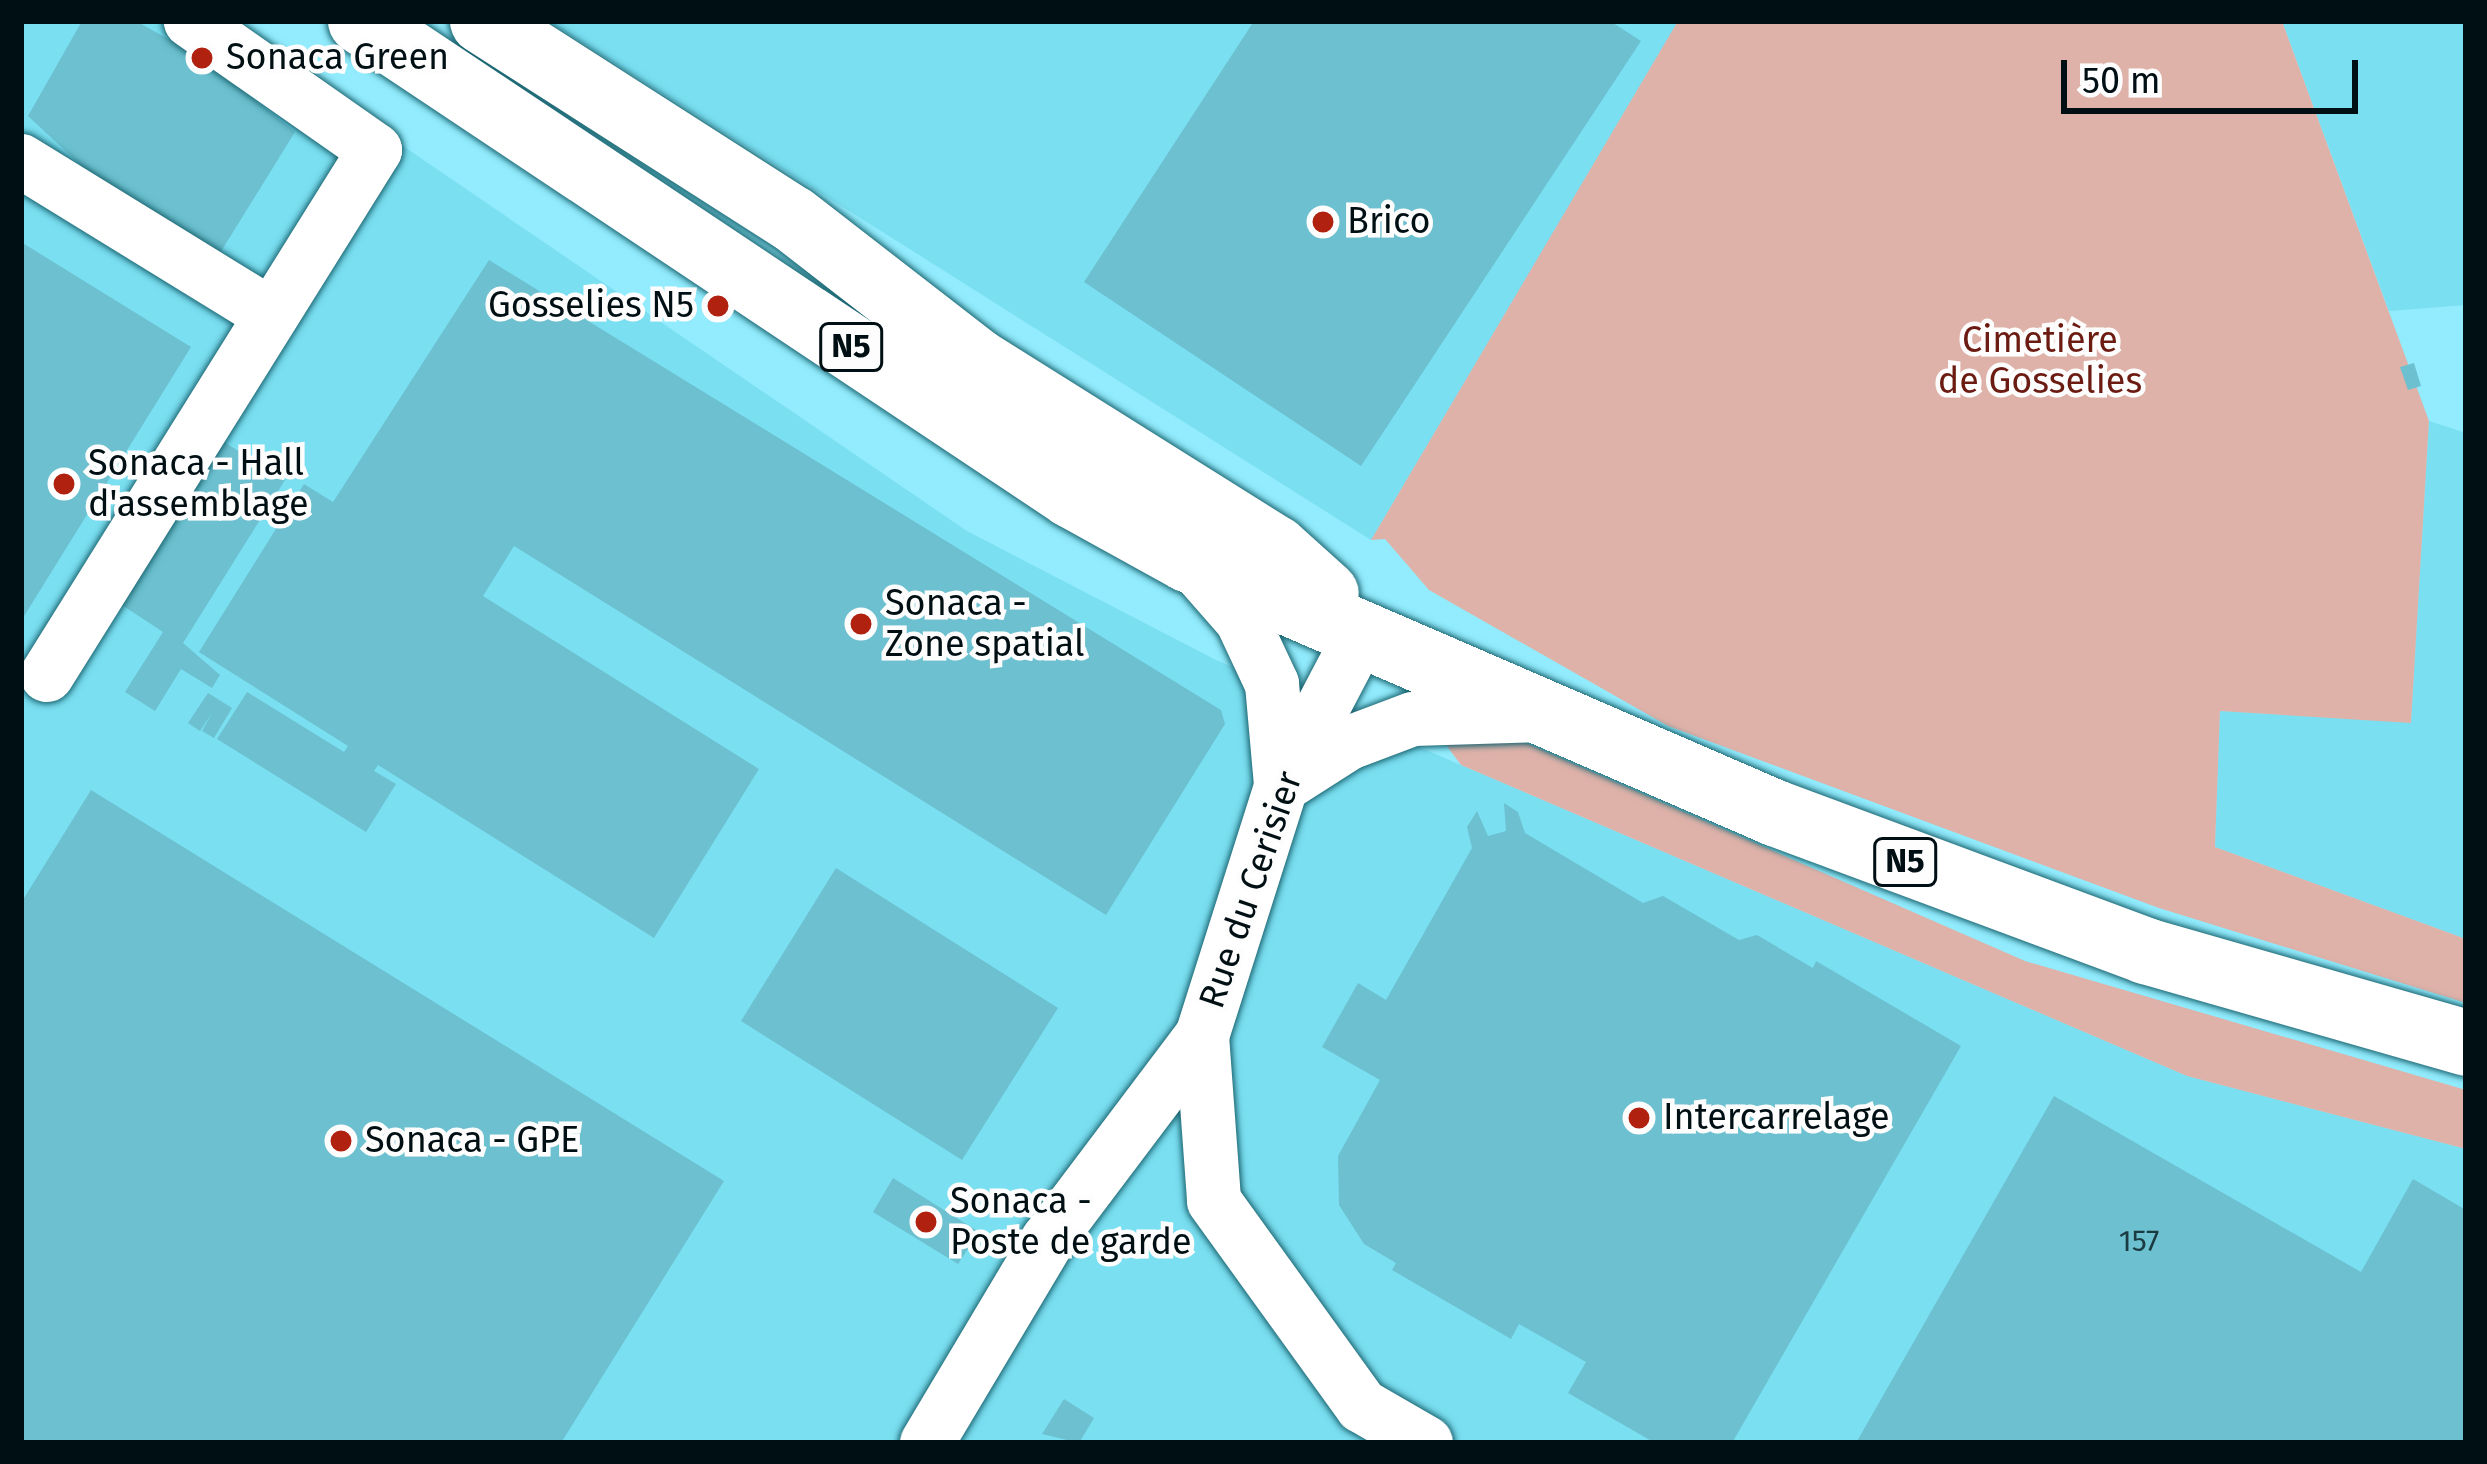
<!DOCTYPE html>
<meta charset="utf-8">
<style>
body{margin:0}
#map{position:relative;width:2487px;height:1464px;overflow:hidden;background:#92ecfd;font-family:"Fira Sans",sans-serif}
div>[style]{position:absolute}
.built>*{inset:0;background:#7adff1}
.green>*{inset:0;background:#dfb2a9}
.building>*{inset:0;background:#6cc0cf}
.roads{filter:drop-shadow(0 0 3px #1b6571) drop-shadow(0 0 3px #1b6571)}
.minor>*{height:54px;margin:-27px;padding:0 27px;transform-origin:27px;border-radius:27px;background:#fff}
.major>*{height:66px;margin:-33px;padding:0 33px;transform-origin:33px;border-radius:33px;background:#fff}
.dots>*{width:33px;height:33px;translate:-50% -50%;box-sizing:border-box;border:6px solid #fdfdfd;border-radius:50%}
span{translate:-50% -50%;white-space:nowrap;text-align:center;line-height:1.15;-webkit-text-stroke:9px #fdfdfd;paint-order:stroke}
.number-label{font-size:30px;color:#1b3b42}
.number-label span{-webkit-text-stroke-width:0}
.shield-label span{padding:3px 9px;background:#fdfdfd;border:3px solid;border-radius:9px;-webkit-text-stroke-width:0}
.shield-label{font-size:33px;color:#000f13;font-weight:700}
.poi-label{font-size:36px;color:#000f13}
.left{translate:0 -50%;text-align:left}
.right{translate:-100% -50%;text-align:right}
.park-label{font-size:36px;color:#6b1b11}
.street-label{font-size:36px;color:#000f13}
.frame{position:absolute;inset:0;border:24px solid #000f13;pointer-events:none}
.scale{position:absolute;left:2061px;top:60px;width:297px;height:54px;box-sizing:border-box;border:6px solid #000f13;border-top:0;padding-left:15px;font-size:36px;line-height:42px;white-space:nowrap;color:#000f13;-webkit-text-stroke:9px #fdfdfd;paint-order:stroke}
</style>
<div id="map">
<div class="built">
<i style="clip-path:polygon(21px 21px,220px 21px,967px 531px,1216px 660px,2187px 1076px,2466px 1149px,2466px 1443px,21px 1443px)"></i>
<i style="clip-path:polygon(548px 21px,1678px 21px,1679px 22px,1371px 540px)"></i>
<i style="clip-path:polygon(2282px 21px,2466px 21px,2466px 305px,2389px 311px)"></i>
<i style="clip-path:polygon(2429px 421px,2466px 433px,2466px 939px,2215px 847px,2220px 711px,2411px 722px)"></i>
</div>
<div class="green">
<i style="clip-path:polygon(1678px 21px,2282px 21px,2429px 421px,2411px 723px,2220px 711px,2215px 847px,2466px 939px,2466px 1003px,2159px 908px,1668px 726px,1429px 590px,1385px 539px,1371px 540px)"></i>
<i style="clip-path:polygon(1467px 717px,2025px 961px,2466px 1090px,2466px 1149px,2187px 1076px,1461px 765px,1440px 737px)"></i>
</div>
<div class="building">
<i style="clip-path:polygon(82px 21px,136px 21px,202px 58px,295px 132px,220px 253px,115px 197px,28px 116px)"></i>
<i style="clip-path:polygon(1254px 21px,1610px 21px,1641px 41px,1361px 466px,1084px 282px)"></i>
<i style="clip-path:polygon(21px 242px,191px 347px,21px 621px)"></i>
<i style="clip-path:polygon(489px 260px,1221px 710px,1225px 724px,1106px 915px,514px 546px,483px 596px,759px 769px,654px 938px,378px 765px,374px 771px,396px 784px,366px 832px,217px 739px,247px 692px,344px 752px,348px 746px,199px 652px,304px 484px,333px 502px)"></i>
<i style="clip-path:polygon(2414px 363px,2421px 386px,2408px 390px,2400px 367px)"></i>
<i style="clip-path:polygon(224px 442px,285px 480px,183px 643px,220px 675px,212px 688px,181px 669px,155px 711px,125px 692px,163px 632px,122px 605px)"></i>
<i style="clip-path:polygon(208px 693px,232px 708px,214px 738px,202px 731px,212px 713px,200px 731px,188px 723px)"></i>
<i style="clip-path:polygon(91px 790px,724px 1181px,561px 1443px,21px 1443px,21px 903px)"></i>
<i style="clip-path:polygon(1504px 803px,1518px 812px,1525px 833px,1643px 903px,1663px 896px,1739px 940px,1757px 935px,1813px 968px,1816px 961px,1961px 1046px,1732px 1443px,1655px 1443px,1568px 1393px,1586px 1362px,1519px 1324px,1511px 1339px,1392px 1270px,1396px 1263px,1364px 1244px,1339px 1205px,1338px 1156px,1380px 1080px,1322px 1047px,1358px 983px,1386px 1000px,1472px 848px,1467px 827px,1477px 811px,1488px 836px,1506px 831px)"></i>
<i style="clip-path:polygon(836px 868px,1058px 1008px,962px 1160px,741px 1021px)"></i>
<i style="clip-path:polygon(2054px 1096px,2361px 1272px,2413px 1179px,2466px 1210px,2466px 1443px,1856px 1443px)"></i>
<i style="clip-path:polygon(893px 1178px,979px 1232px,958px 1264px,873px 1212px)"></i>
<i style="clip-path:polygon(1064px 1399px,1094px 1418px,1079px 1443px,1042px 1434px)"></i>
</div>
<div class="roads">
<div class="minor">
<i style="left:21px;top:161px;width:294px;rotate:31.6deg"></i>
<i style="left:1192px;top:563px;width:76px;rotate:48.7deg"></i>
<i style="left:1242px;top:620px;width:71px;rotate:64.9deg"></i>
<i style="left:1272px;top:684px;width:100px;rotate:84.9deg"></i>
<i style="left:1364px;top:629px;width:178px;rotate:117.7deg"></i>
<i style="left:1281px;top:787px;width:261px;rotate:107.6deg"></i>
<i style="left:1202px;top:1036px;width:165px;rotate:85.8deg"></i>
<i style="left:1214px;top:1201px;width:253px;rotate:54.2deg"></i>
<i style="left:1362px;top:1406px;width:74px;rotate:30deg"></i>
<i style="left:47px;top:675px;width:619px;rotate:-58deg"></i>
<i style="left:375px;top:150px;width:225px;rotate:-145deg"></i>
<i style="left:1283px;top:785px;width:78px;rotate:-32.5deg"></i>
<i style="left:1349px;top:743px;width:68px;rotate:-20.6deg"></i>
<i style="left:1413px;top:719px;width:130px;rotate:-1.8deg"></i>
<i style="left:927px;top:1443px;width:236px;rotate:-59.2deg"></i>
<i style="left:1048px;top:1240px;width:256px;rotate:-53deg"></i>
</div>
<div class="major">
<i style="left:361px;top:21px;width:855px;rotate:33.69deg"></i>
<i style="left:1072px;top:495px;width:132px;rotate:28.9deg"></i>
<i style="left:1188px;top:559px;width:640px;rotate:23.4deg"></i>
<i style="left:1775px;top:813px;width:396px;rotate:20.4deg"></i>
<i style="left:2146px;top:951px;width:333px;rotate:16deg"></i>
<i style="left:483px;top:21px;width:368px;rotate:32.6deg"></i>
<i style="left:793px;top:219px;width:232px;rotate:37.8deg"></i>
<i style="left:976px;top:361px;width:354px;rotate:32.1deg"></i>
<i style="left:1276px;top:549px;width:67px;rotate:42deg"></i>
</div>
</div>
<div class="dots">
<i style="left:202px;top:58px;background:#b0220f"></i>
<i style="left:1323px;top:222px;background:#b0220f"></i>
<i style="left:718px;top:306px;background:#b0220f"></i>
<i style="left:64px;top:484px;background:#b0220f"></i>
<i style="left:861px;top:624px;background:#b0220f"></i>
<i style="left:1639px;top:1118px;background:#b0220f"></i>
<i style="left:341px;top:1141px;background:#b0220f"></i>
<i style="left:926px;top:1222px;background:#b0220f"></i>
</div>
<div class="number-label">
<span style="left:2139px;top:1241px">157</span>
</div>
<div class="shield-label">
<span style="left:851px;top:347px">N5</span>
<span style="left:1905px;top:862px">N5</span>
</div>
<div class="poi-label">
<span class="left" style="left:226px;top:58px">Sonaca Green</span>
<span class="left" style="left:1347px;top:222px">Brico</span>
<span class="right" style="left:694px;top:306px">Gosselies N5</span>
<span class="left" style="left:88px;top:484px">Sonaca - Hall<br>d'assemblage</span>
<span class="left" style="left:885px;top:624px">Sonaca -<br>Zone spatial</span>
<span class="left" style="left:1663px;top:1118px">Intercarrelage</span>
<span class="left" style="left:365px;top:1141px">Sonaca - GPE</span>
<span class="left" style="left:950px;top:1222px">Sonaca -<br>Poste de garde</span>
</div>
<div class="park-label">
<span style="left:2040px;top:361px">Cimetière<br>de Gosselies</span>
</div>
<div class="street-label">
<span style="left:1251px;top:890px;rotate:-71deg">Rue du Cerisier</span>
</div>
<div class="frame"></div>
<div class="scale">50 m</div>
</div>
